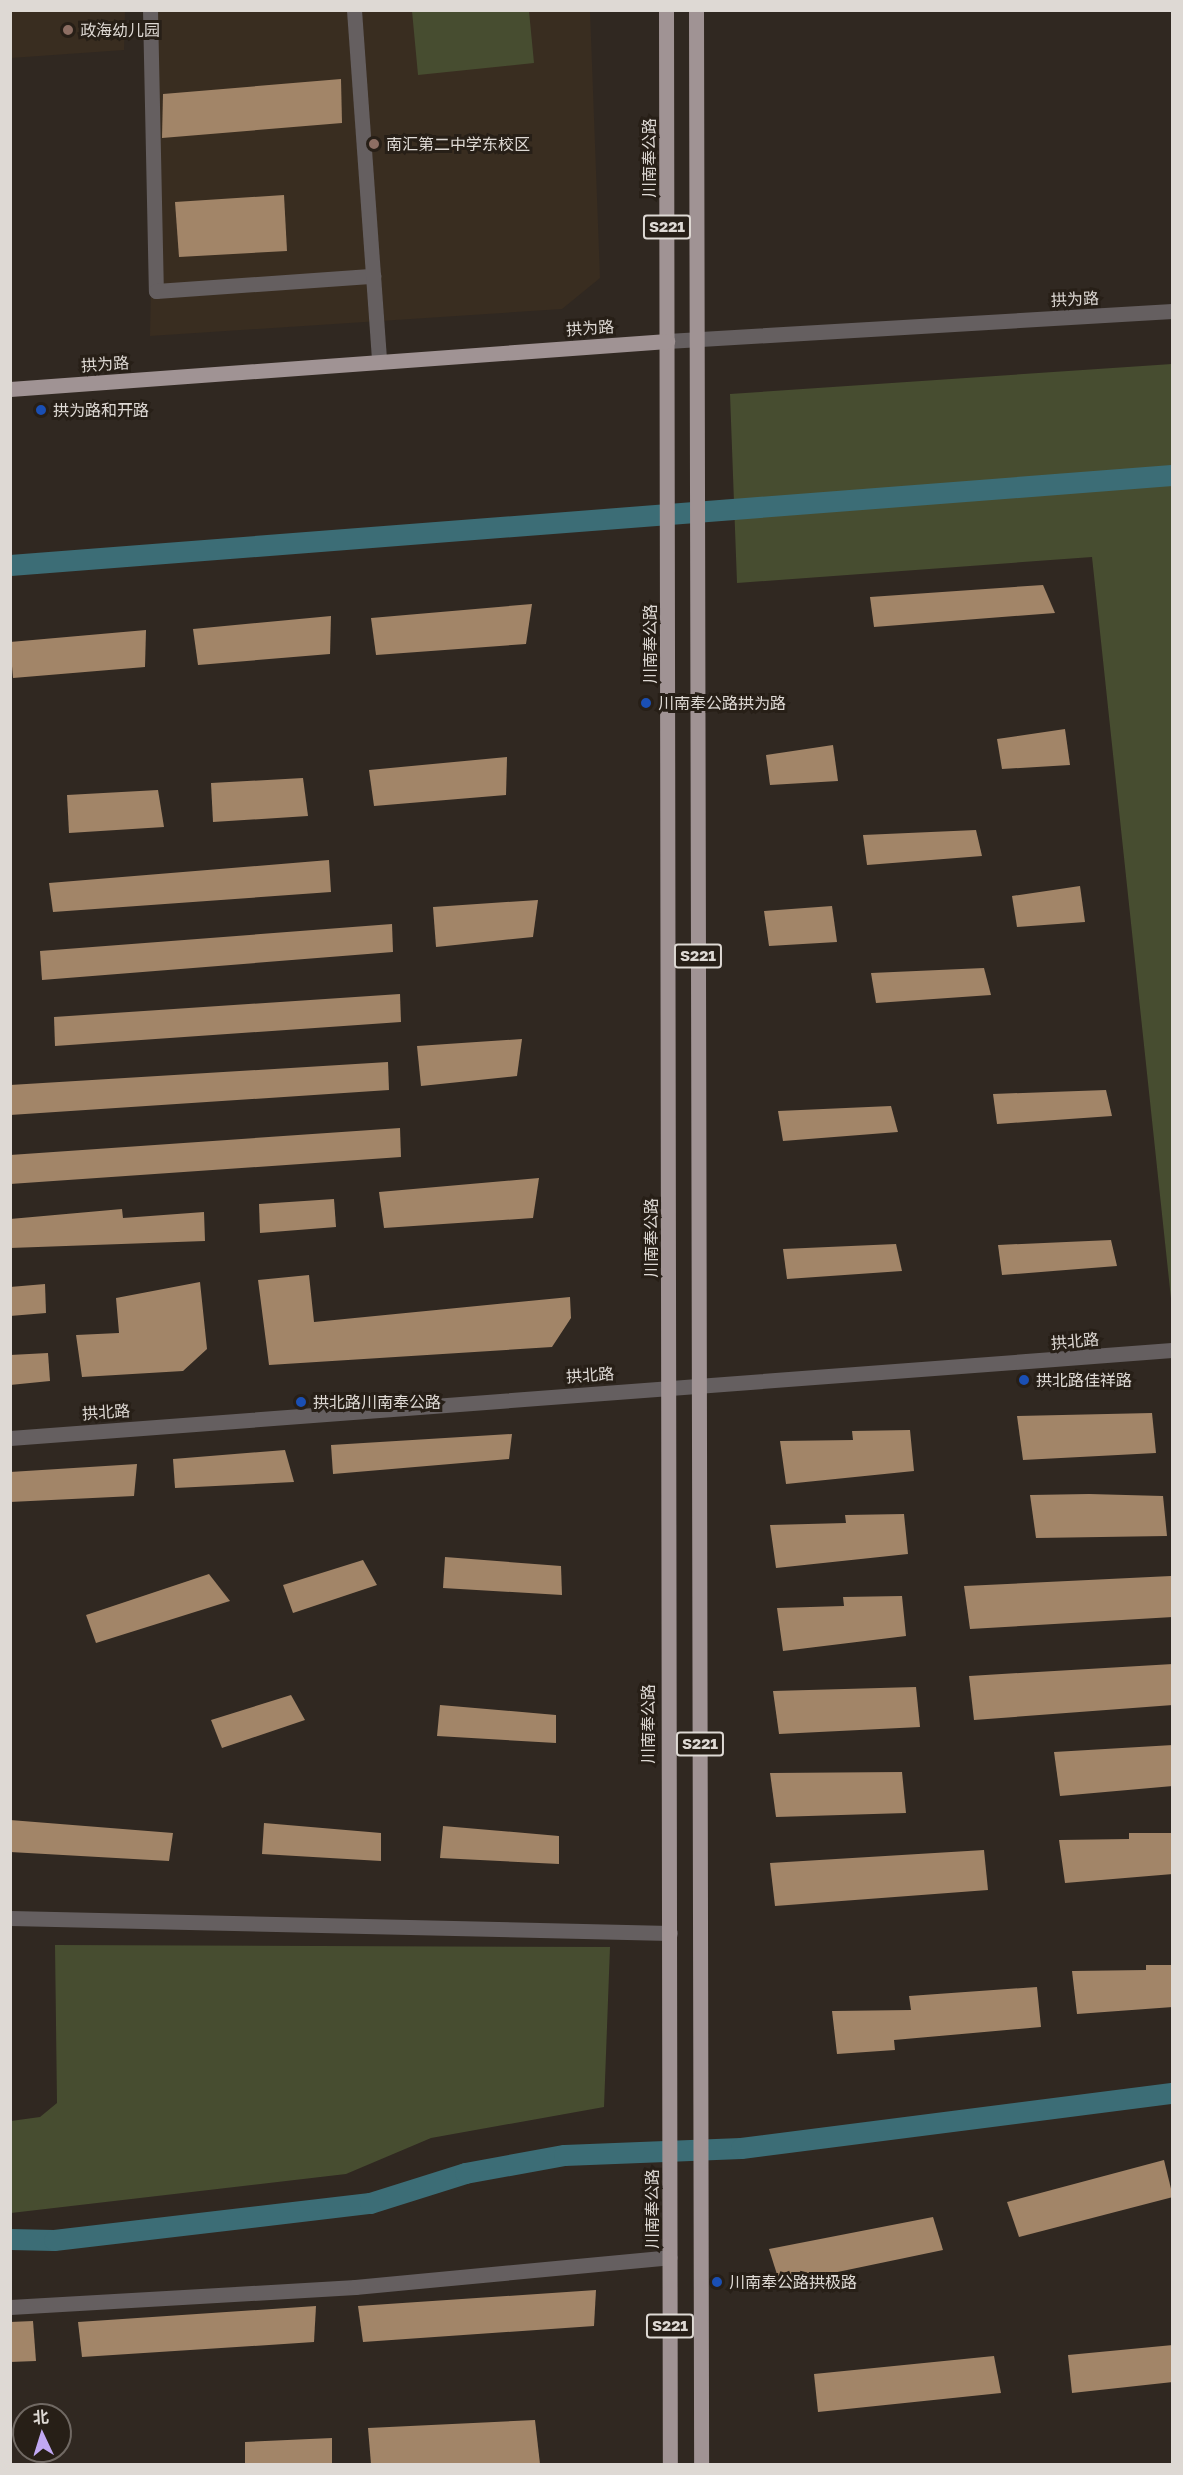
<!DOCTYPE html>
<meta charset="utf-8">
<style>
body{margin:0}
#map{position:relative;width:1183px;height:2475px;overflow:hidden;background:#302821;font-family:"Golos Text","Noto Sans SC",sans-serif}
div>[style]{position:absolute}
.built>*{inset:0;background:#392d20}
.green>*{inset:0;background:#474d30}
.canal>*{height:21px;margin:-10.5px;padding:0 10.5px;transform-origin:10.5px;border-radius:10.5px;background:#3c6d76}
.building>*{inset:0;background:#a28568}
.minor>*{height:15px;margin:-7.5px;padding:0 7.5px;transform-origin:7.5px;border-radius:7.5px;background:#655f60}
.major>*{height:15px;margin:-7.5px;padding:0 7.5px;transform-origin:7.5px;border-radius:7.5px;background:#a09394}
.dots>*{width:16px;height:16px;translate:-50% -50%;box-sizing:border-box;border:3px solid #271f17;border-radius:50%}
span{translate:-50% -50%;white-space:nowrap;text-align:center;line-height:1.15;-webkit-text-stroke:6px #271f17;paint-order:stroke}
.shield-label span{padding:2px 4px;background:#271f17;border:2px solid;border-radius:4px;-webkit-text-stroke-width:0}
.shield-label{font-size:15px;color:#ded9d4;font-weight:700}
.poi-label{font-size:16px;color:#ded9d4}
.left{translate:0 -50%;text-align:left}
.street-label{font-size:16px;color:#ded9d4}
.frame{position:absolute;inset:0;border:12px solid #ded9d4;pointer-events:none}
.north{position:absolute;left:12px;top:2403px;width:60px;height:60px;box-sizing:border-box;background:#271f17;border:2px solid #706963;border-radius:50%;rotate:356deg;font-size:16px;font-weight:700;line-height:24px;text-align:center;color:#ded9d4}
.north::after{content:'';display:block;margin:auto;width:21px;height:27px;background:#c1a8f3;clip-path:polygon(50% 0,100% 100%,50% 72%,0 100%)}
</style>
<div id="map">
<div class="built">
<i style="clip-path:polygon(11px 10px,125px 11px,124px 50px,11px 58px)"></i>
<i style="clip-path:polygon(157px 11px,590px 11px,600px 278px,562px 309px,150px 336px)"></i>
</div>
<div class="green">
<i style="clip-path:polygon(412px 11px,529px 11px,534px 63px,418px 75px)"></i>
<i style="clip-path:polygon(1172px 364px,1172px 1308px,1092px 557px,737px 583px,730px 394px)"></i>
<i style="clip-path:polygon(55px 1945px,610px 1947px,604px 2107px,431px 2138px,346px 2174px,11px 2213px,11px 2121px,40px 2117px,57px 2103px)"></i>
</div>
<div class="canal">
<i style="left:10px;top:565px;width:1165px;rotate:-4.43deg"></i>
<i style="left:10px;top:2239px;width:44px;rotate:1.3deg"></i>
<i style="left:54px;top:2240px;width:318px;rotate:-6.7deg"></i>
<i style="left:370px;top:2203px;width:100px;rotate:-17.5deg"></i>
<i style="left:465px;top:2173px;width:101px;rotate:-10.3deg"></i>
<i style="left:564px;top:2155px;width:177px;rotate:-2.3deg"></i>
<i style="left:741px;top:2148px;width:434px;rotate:-7.3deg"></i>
</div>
<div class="building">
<i style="clip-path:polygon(341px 79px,342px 123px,162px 138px,163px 94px)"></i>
<i style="clip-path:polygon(284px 195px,287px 251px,179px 257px,175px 202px)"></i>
<i style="clip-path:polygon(1043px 585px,1055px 613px,874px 627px,870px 597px)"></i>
<i style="clip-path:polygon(532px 604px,526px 644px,376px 655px,371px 618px)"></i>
<i style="clip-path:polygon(331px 616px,330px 654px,198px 665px,193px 629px)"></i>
<i style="clip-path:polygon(146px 630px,145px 667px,13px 678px,10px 642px)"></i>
<i style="clip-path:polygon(1065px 729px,1070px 765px,1002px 769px,997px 739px)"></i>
<i style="clip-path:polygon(833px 745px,838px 781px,770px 785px,766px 755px)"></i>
<i style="clip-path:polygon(507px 757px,506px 795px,374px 806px,369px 770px)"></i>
<i style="clip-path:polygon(303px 778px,308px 816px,213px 822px,211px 783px)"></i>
<i style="clip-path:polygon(158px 790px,164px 827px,69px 833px,67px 795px)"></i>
<i style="clip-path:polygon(976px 830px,982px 856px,867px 865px,863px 835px)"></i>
<i style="clip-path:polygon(329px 860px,331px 892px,53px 912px,49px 883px)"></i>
<i style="clip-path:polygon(1080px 886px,1085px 922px,1017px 927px,1012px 896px)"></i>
<i style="clip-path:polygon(538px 900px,533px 937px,436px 947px,433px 907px)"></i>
<i style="clip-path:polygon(832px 906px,837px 942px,769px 946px,764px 911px)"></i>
<i style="clip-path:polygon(392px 924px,393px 952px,42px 980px,40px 951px)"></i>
<i style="clip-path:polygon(984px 968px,991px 995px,876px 1003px,871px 973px)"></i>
<i style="clip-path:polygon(400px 994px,401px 1022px,55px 1046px,54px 1017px)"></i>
<i style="clip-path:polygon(522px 1039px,517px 1076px,421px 1086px,417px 1046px)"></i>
<i style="clip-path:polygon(388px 1062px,389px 1090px,10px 1115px,10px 1085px)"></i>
<i style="clip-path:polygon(1106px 1090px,1112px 1116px,997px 1124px,993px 1094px)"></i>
<i style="clip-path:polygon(891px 1106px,898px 1132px,783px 1141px,778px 1111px)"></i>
<i style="clip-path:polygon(400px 1128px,401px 1157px,10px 1184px,10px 1155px)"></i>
<i style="clip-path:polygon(539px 1178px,533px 1218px,384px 1228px,379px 1192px)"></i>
<i style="clip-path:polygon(334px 1199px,336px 1227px,260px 1233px,259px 1204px)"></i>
<i style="clip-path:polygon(122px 1209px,123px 1218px,204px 1212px,205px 1241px,10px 1248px,10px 1219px)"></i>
<i style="clip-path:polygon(1111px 1240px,1117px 1266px,1002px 1275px,998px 1245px)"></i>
<i style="clip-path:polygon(896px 1244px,902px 1271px,787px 1279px,783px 1249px)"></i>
<i style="clip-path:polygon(309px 1275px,314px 1322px,570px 1297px,571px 1318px,552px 1347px,269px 1365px,258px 1280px)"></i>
<i style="clip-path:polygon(200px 1282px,207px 1349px,183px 1371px,82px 1377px,76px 1335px,119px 1333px,116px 1298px)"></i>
<i style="clip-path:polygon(45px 1284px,46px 1313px,10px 1316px,10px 1287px)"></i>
<i style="clip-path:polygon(48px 1353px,50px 1381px,10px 1385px,10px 1355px)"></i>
<i style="clip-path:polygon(1152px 1413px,1156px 1453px,1023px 1460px,1017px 1416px)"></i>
<i style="clip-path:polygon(910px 1430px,914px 1471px,786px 1484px,780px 1441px,853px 1440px,852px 1431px)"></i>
<i style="clip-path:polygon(512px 1434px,509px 1459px,333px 1474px,331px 1445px)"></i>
<i style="clip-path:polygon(285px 1450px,294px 1482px,175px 1488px,173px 1459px)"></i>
<i style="clip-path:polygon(137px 1464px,134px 1496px,10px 1502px,10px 1472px)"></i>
<i style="clip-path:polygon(1089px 1494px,1163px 1496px,1167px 1536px,1036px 1538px,1030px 1495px)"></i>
<i style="clip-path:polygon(904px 1514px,908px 1554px,776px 1568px,770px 1525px,846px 1523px,845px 1515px)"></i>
<i style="clip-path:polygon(445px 1557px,561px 1566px,562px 1595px,443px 1588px)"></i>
<i style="clip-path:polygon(363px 1560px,377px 1585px,293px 1613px,283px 1585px)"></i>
<i style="clip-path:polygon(209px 1574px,230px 1601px,96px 1643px,86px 1615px)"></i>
<i style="clip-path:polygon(1171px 1576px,1173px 1617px,970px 1629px,964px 1586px)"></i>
<i style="clip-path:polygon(902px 1596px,906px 1636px,783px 1651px,777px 1608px,844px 1606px,843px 1597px)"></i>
<i style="clip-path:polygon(1173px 1664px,1173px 1705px,974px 1720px,969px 1676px)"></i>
<i style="clip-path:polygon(916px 1687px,920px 1727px,779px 1734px,773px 1691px)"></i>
<i style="clip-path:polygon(291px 1695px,305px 1720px,222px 1748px,211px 1720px)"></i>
<i style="clip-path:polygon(440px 1705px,556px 1715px,556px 1743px,437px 1736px)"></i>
<i style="clip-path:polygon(1173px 1745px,1173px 1786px,1060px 1796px,1054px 1752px)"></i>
<i style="clip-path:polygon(902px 1772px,906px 1813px,776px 1817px,770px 1773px)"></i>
<i style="clip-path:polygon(10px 1820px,173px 1833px,169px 1861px,10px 1852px)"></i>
<i style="clip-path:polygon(264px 1823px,381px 1833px,381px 1861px,262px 1854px)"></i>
<i style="clip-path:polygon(443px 1826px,559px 1836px,559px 1864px,440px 1858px)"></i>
<i style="clip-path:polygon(1129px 1833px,1173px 1833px,1173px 1874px,1065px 1883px,1059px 1840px,1129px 1839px)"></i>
<i style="clip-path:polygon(984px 1850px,988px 1890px,775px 1906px,770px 1863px)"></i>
<i style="clip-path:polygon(1146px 1965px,1173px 1965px,1173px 2007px,1077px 2014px,1072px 1971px,1146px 1970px)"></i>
<i style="clip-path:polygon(1037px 1987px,1041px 2027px,894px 2040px,895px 2050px,837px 2054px,832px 2011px,911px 2010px,909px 1996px)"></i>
<i style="clip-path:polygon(1164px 2160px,1173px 2197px,1019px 2237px,1007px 2202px)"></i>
<i style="clip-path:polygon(933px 2217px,943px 2250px,780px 2284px,769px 2249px)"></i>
<i style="clip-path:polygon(596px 2290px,594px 2326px,363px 2342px,358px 2306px)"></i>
<i style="clip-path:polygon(316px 2306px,314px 2342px,82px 2357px,78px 2322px)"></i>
<i style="clip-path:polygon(33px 2321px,36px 2361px,10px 2362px,10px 2322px)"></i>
<i style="clip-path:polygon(1173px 2345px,1173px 2382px,1072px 2393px,1068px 2355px)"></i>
<i style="clip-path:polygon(994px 2356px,1001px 2393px,818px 2412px,814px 2374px)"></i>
<i style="clip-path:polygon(535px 2420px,540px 2464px,371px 2464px,368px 2428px)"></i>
<i style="clip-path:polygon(332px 2438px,332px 2464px,245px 2464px,245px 2442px)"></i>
</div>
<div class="minor">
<i style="left:150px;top:10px;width:281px;rotate:88.8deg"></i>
<i style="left:156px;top:291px;width:218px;rotate:-4deg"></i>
<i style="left:354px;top:10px;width:352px;rotate:85.9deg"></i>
<i style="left:667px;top:341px;width:506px;rotate:-3.4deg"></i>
<i style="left:10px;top:1438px;width:1165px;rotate:-4.33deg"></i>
<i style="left:10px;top:1918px;width:660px;rotate:1.3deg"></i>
<i style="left:10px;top:2307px;width:346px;rotate:-3.3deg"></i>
<i style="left:355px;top:2287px;width:316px;rotate:-5.4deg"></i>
</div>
<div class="major">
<i style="left:666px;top:10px;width:2454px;rotate:89.91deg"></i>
<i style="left:696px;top:10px;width:2454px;rotate:89.88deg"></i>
<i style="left:10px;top:389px;width:659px;rotate:-4.18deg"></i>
</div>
<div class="dots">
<i style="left:68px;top:30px;background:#8d6e63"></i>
<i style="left:374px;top:144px;background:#8d6e63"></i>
<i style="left:41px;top:410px;background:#1a4fb4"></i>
<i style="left:646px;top:703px;background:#1a4fb4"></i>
<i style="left:1024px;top:1380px;background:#1a4fb4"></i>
<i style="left:301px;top:1402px;background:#1a4fb4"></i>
<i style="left:717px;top:2282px;background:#1a4fb4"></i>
</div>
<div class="shield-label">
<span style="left:667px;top:227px">S221</span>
<span style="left:698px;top:956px">S221</span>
<span style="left:700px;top:1744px">S221</span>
<span style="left:670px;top:2326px">S221</span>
</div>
<div class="poi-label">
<span class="left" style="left:80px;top:30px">政海幼儿园</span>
<span class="left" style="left:386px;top:144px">南汇第二中学东校区</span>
<span class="left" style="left:53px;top:410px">拱为路和开路</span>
<span class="left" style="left:658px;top:703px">川南奉公路拱为路</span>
<span class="left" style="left:1036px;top:1380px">拱北路佳祥路</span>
<span class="left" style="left:313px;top:1402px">拱北路川南奉公路</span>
<span class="left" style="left:729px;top:2282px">川南奉公路拱极路</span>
</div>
<div class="street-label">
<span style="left:649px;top:158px;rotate:-90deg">川南奉公路</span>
<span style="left:1075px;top:299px;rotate:-3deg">拱为路</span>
<span style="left:590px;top:328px;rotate:-4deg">拱为路</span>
<span style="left:105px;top:364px;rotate:-4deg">拱为路</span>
<span style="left:650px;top:644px;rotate:-90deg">川南奉公路</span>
<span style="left:651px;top:1238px;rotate:-90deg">川南奉公路</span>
<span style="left:1075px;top:1341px;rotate:-5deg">拱北路</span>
<span style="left:590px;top:1375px;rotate:-4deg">拱北路</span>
<span style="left:106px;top:1412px;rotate:-4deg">拱北路</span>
<span style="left:648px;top:1724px;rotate:-90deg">川南奉公路</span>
<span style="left:652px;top:2209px;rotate:-90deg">川南奉公路</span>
</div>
<div class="frame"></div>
<div class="north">北</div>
</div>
